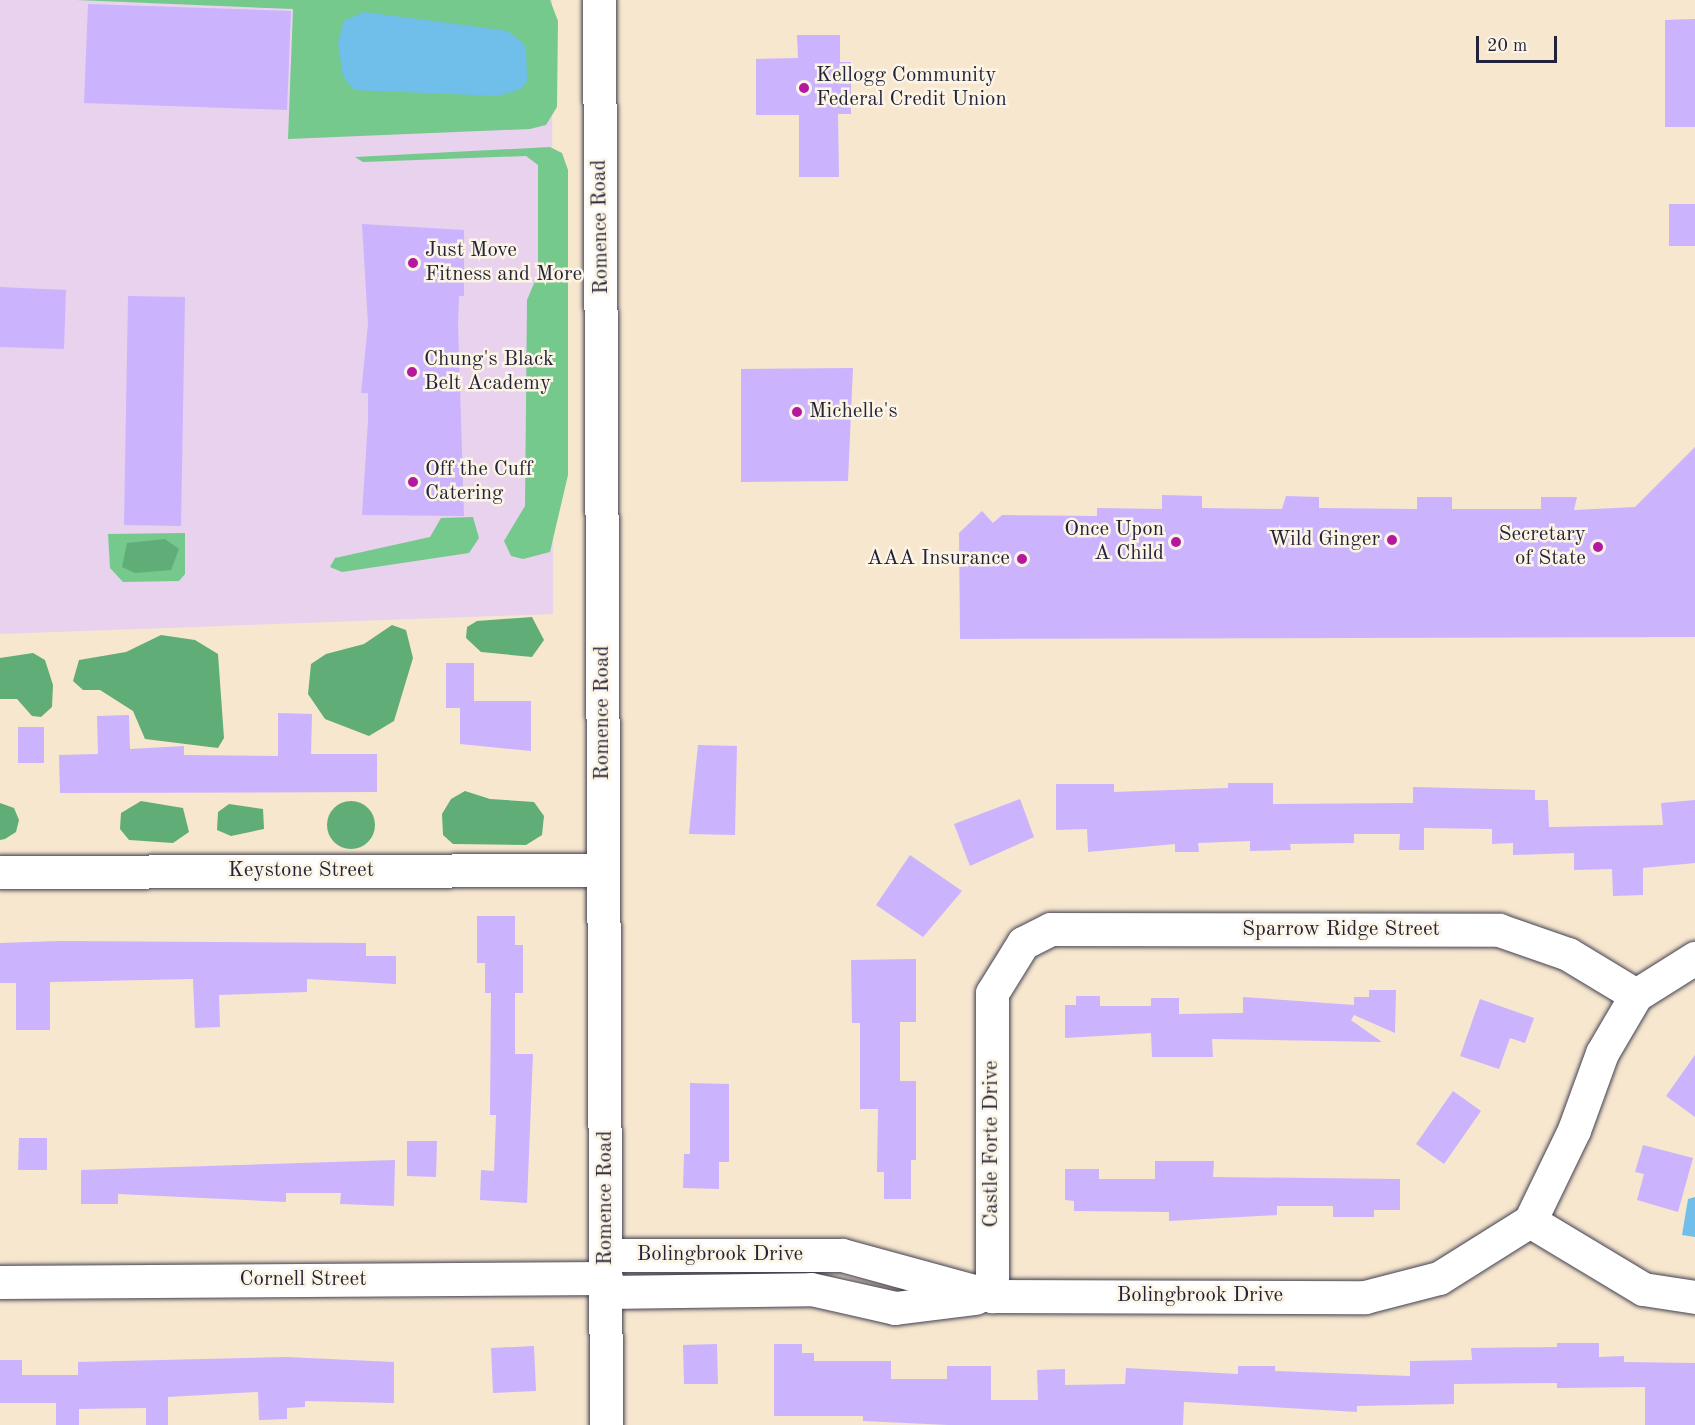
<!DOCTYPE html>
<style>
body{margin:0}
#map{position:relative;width:1695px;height:1425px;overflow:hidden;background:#f7e7cf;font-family:"Old Standard TT",serif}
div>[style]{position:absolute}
.built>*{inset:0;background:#e8d2ee}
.green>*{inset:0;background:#75c98d}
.forest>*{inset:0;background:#60ad78}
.round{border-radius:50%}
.water>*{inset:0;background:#70beea}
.building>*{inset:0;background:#cbb3fe}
.roads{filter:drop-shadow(0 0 2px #424051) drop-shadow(0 0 2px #424051)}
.minor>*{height:33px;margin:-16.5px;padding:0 16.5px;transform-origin:16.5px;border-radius:16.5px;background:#fff}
.dots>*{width:16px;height:16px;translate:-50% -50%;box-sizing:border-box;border:3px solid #fcf5e5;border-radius:50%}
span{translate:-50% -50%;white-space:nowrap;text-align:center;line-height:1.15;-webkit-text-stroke:5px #fcf5e5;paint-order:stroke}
.poi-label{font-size:21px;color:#22223b}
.left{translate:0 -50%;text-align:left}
.right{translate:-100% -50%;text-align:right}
.street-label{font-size:21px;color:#22223b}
.scale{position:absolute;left:1476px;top:36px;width:81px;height:27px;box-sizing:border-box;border:3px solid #22223b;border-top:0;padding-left:8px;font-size:18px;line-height:21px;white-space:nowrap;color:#22223b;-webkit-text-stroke:4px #fcf5e5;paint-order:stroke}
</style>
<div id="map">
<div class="built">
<i style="clip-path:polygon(0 0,552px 0,553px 614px,0 634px)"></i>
</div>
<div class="green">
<i style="clip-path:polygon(76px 0,550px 0,558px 21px,557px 107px,546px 125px,530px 129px,288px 139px,293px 9px)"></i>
<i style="clip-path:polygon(550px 147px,562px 153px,568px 170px,568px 475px,550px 552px,523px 559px,511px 556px,504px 541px,525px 506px,527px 300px,538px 274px,538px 165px,526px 156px,363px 162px,355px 157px)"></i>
<i style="clip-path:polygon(473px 517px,479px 538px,469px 553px,342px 572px,330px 567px,335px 558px,430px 537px,441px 518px)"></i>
<i style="clip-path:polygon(185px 533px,185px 574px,179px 581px,123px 582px,110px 568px,108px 534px)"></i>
</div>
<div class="forest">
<i style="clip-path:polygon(165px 539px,179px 549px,171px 570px,135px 573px,122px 567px,127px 543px)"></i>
<i style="clip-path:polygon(532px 617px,544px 640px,532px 657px,481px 652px,466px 638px,467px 627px,477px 621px)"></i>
<i style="clip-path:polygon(392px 625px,406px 630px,413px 658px,394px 721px,369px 736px,325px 719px,308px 694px,311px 664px,326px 654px,364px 644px)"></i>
<i style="clip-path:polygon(161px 635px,195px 640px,218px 654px,224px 738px,218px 748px,145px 739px,133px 711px,100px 690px,83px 690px,73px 681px,79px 660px,126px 652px)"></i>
<i style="clip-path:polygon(33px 653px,45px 660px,53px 685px,52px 707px,41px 717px,32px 716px,17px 699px,0 699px,0 658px)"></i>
<i style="clip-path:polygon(465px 791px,490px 799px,534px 802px,544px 816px,542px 835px,526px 845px,453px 844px,443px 835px,442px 814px,451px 799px)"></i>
<i style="clip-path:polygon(141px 801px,183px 808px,189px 832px,173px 843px,129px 840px,120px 829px,121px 813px)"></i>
<i class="round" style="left:327px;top:801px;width:48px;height:48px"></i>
<i style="clip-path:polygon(0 803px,14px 808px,19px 820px,16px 832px,5px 839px,0 840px)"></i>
<i style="clip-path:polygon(229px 804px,263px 809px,264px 829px,231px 836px,217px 830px,218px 812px)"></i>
</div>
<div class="water">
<i style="clip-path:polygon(364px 12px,508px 31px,526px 46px,527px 81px,521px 89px,498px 96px,354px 90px,343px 76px,338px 43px,344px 21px)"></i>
<i style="clip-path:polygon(1695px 1197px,1695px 1237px,1682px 1235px,1688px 1199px)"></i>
</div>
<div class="building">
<i style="clip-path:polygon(88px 4px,291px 11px,287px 110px,84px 103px)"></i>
<i style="clip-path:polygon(1695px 19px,1695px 127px,1665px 127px,1665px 20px)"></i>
<i style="clip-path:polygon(797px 35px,840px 35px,840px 62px,851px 62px,851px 114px,838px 114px,839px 177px,799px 177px,799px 115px,756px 115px,756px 59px,798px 58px)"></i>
<i style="clip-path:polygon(1669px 204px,1695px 204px,1695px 246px,1669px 246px)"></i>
<i style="clip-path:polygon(362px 224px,464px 230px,464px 296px,459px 296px,458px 324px,464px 516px,362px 515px,368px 421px,368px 393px,361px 393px,368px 324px)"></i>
<i style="clip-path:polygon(0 287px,66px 290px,64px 349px,0 347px)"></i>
<i style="clip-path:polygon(128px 296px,185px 297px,181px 526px,124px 525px)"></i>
<i style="clip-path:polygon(853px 368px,848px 481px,741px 482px,741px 369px)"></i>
<i style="clip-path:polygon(1695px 447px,1695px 637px,960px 639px,959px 533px,982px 511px,993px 523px,1002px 515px,1097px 516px,1097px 508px,1162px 509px,1162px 495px,1202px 496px,1202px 508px,1282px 509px,1286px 496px,1319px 497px,1319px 508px,1417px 509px,1417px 497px,1452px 497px,1452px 509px,1541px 509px,1541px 497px,1577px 497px,1574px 510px,1635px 507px)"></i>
<i style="clip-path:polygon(446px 663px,474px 663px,474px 701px,531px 701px,531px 751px,460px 744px,460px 708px,446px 708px)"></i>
<i style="clip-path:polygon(278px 713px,312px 714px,311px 754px,377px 754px,377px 792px,60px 793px,59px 755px,98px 754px,97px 716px,129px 715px,130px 749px,184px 746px,184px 755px,278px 756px)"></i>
<i style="clip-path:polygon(18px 727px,44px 727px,44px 763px,18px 763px)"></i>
<i style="clip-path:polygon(698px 745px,737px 746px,735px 835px,689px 834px)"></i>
<i style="clip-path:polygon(1228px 783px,1273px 783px,1273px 804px,1413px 803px,1413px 787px,1535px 790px,1535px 800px,1548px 800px,1549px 827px,1663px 825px,1661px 803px,1695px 800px,1695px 863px,1643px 868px,1643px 895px,1613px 896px,1612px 869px,1574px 870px,1574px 853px,1513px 855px,1513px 843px,1492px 844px,1492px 829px,1424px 828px,1424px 850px,1399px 850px,1400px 834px,1354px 834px,1354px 843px,1290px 844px,1291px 850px,1250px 851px,1250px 841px,1198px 843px,1199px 852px,1175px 852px,1175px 844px,1088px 852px,1087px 829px,1056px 830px,1056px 784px,1114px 784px,1114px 792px,1228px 788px)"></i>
<i style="clip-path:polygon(1020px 799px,1034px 837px,970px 866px,954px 824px)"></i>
<i style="clip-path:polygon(910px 855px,962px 891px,923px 937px,876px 905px)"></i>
<i style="clip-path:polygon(477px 916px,515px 916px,515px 945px,523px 945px,523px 993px,515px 993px,515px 1054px,533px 1054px,527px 1203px,480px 1200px,481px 1170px,494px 1171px,496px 1115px,490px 1115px,491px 993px,485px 993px,485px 963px,477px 963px)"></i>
<i style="clip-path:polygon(59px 941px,366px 943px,366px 956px,396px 956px,396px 984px,307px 979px,307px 992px,219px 995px,220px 1027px,195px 1028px,193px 979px,50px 982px,50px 1030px,16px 1030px,16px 983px,0 983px,0 943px)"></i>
<i style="clip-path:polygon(916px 959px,916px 1022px,900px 1022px,900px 1081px,916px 1081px,916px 1160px,911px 1160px,911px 1199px,884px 1199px,884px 1172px,877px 1172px,878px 1109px,860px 1109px,860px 1023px,852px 1023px,851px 960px)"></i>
<i style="clip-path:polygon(1369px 990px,1396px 990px,1395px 1033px,1354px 1015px,1351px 1020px,1382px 1042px,1212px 1039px,1213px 1057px,1152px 1057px,1151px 1033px,1065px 1038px,1065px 1005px,1076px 1005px,1076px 996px,1100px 996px,1100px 1006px,1151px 1006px,1151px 998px,1179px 998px,1179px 1014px,1243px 1013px,1243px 997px,1354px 1005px,1354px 997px,1369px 997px)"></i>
<i style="clip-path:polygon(1480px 999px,1534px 1018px,1525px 1043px,1510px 1038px,1499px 1069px,1460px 1056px)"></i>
<i style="clip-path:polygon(1695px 1055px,1695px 1117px,1666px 1096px)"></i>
<i style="clip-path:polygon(690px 1083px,729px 1084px,729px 1162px,719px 1162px,719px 1189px,683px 1188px,684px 1154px,690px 1154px)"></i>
<i style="clip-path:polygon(1453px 1091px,1481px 1111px,1444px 1164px,1416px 1144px)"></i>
<i style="clip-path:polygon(19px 1138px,47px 1138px,47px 1170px,18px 1170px)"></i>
<i style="clip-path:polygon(407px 1141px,437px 1141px,436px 1177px,407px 1176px)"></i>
<i style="clip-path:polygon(1643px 1145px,1693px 1158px,1678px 1212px,1637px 1200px,1644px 1174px,1635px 1172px)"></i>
<i style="clip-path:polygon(395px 1160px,394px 1206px,340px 1204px,341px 1193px,286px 1193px,286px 1202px,118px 1194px,118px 1204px,81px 1204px,81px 1170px)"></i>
<i style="clip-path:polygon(1155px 1161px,1214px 1161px,1213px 1177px,1400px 1179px,1400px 1210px,1374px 1210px,1374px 1217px,1333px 1217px,1333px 1206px,1277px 1206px,1277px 1215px,1169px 1221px,1169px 1212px,1074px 1211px,1074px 1201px,1065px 1200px,1065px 1169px,1099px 1169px,1099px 1179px,1155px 1179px)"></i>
<i style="clip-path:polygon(1557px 1343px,1599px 1343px,1599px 1357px,1624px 1356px,1624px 1362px,1695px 1363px,1695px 1425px,1645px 1425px,1645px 1387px,1557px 1388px,1557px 1383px,1454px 1384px,1454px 1404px,1357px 1406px,1357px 1412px,1184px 1402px,1183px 1425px,948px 1425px,863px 1421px,863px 1416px,774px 1416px,774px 1344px,802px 1344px,802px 1353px,814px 1353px,814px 1361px,891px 1361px,891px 1379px,947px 1379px,947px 1366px,991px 1366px,991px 1400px,1038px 1400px,1037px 1370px,1065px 1369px,1065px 1385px,1125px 1384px,1126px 1368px,1238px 1374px,1238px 1366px,1275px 1366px,1275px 1371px,1410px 1376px,1410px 1361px,1472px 1360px,1471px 1348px,1557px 1347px)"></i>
<i style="clip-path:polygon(717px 1344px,718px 1384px,684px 1384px,683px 1345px)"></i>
<i style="clip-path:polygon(534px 1346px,536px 1391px,493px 1393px,491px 1348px)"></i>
<i style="clip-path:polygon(286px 1357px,394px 1362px,394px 1403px,305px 1401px,305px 1407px,287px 1408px,287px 1419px,259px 1420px,258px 1392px,168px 1397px,168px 1425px,146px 1425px,146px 1408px,79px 1409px,79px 1425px,56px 1425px,56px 1403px,0 1403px,0 1360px,22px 1360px,22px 1375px,78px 1375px,78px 1362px)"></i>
</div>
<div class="roads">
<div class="minor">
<i style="left:599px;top:0;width:1425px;rotate:89.72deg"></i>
<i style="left:0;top:872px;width:602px;rotate:-0.19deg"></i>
<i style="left:1530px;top:1221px;width:132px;rotate:31deg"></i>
<i style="left:1643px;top:1289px;width:53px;rotate:8.7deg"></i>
<i style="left:607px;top:1255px;width:235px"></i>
<i style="left:842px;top:1255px;width:156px;rotate:15.3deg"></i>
<i style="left:992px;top:1296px;width:373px;rotate:0.2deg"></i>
<i style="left:1365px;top:1297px;width:76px;rotate:-14.4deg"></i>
<i style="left:1439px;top:1278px;width:107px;rotate:-32.1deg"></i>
<i style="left:1530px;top:1221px;width:101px;rotate:-64.2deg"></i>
<i style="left:1574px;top:1130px;width:82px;rotate:-70deg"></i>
<i style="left:1602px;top:1053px;width:67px;rotate:-59.6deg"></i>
<i style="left:1636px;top:995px;width:70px;rotate:-32.1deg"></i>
<i style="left:0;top:1282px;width:606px;rotate:-0.38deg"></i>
<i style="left:606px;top:1292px;width:205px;rotate:-0.8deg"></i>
<i style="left:811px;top:1289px;width:86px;rotate:12.7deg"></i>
<i style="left:895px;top:1308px;width:81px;rotate:-7.1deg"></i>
<i style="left:992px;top:1296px;width:303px;rotate:-90deg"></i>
<i style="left:992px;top:993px;width:59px;rotate:-58.2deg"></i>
<i style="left:1023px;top:943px;width:31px;rotate:-27deg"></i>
<i style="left:1051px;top:929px;width:448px;rotate:0.1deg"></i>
<i style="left:1499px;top:930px;width:73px;rotate:19.2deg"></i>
<i style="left:1568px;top:954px;width:79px;rotate:31.1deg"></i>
</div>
</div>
<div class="dots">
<i style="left:804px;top:88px;background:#b5179e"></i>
<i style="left:413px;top:263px;background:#b5179e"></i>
<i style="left:412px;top:372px;background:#b5179e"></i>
<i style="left:797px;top:412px;background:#b5179e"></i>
<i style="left:413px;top:482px;background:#b5179e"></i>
<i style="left:1392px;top:540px;background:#b5179e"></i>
<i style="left:1176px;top:542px;background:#b5179e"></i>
<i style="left:1598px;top:547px;background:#b5179e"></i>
<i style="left:1022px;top:559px;background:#b5179e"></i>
</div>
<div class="poi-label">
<span class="left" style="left:816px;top:88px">Kellogg Community<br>Federal Credit Union</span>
<span class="left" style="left:425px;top:263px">Just Move<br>Fitness and More</span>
<span class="left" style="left:424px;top:372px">Chung's Black<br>Belt Academy</span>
<span class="left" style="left:809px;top:412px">Michelle's</span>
<span class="left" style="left:425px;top:482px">Off the Cuff<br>Catering</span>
<span class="right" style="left:1164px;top:542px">Once Upon<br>A Child</span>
<span class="right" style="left:1586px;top:547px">Secretary<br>of State</span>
<span class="right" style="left:1380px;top:540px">Wild Ginger</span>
<span class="right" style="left:1010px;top:559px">AAA Insurance</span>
</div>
<div class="street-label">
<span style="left:601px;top:227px;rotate:-91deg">Romence Road</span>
<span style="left:603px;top:713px;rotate:-90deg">Romence Road</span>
<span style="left:301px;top:871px">Keystone Street</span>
<span style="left:1341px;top:930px">Sparrow Ridge Street</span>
<span style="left:992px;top:1144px;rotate:-90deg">Castle Forte Drive</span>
<span style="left:606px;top:1198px;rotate:-90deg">Romence Road</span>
<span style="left:720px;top:1255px">Bolingbrook Drive</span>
<span style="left:303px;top:1280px">Cornell Street</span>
<span style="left:1200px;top:1296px">Bolingbrook Drive</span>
</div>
<div class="scale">20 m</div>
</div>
